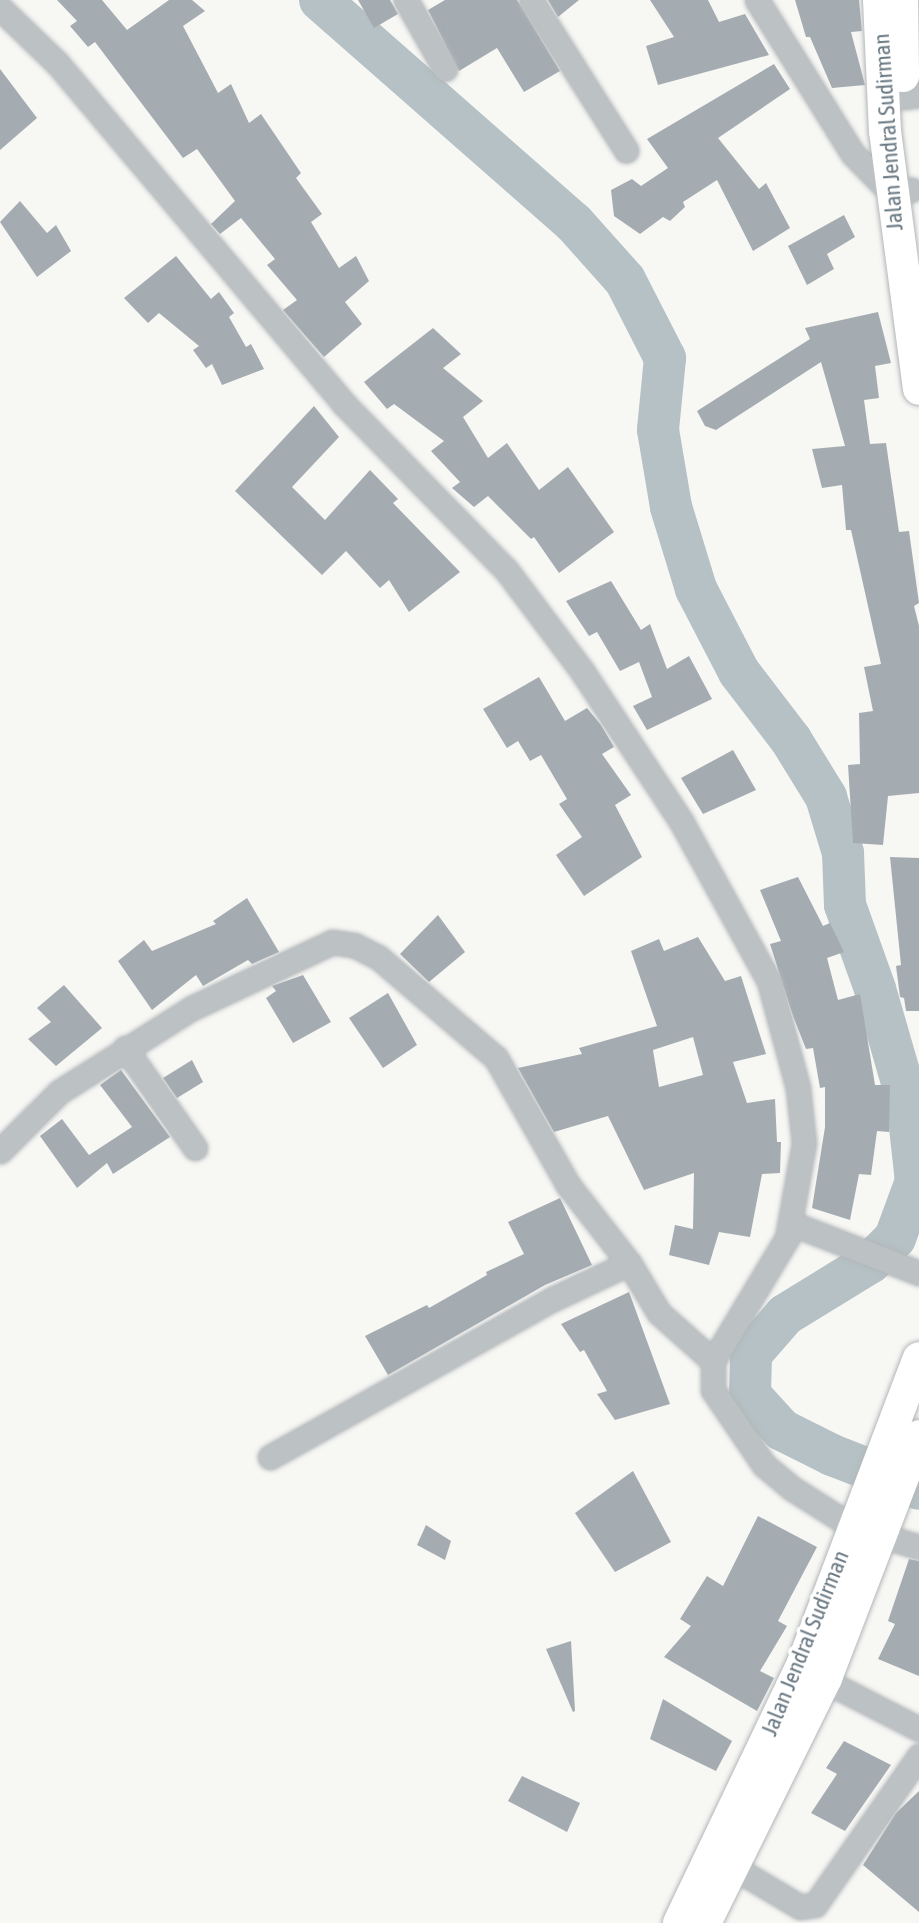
<!DOCTYPE html>
<style>
body{margin:0}
#map{position:relative;width:919px;height:1923px;overflow:hidden;background:#f7f7f4;font-family:"Asap Condensed",sans-serif}
div>[style]{position:absolute}
.river>*{height:42px;margin:-21px;padding:0 21px;transform-origin:21px;border-radius:21px;background:#b5c1c4}
.building>*{inset:0;background:#a4acb1}
.roads{filter:drop-shadow(0 0 2px #b2b6b9) drop-shadow(0 0 2px #b2b6b9)}
.minor>*{height:23px;margin:-11.5px;padding:0 11.5px;transform-origin:11.5px;border-radius:11.5px;background:#bcc1c4}
.highway>*{height:32px;margin:-16px;padding:0 16px;transform-origin:16px;border-radius:16px;background:#fff}
span{translate:-50% -50%;white-space:nowrap;text-align:center;line-height:1.15;-webkit-text-stroke:7px #fff;paint-order:stroke}
.street-label{font-size:23px;color:#697882}
</style>
<div id="map">
<div class="river">
<i style="left:320px;top:0;width:338px;rotate:41.3deg"></i>
<i style="left:574px;top:223px;width:76px;rotate:48.2deg"></i>
<i style="left:625px;top:280px;width:88px;rotate:62.9deg"></i>
<i style="left:665px;top:358px;width:72px;rotate:95.6deg"></i>
<i style="left:658px;top:430px;width:78px;rotate:80.4deg"></i>
<i style="left:671px;top:507px;width:86px;rotate:73deg"></i>
<i style="left:696px;top:589px;width:93px;rotate:62.6deg"></i>
<i style="left:739px;top:672px;width:86px;rotate:52.6deg"></i>
<i style="left:791px;top:740px;width:67px;rotate:58.4deg"></i>
<i style="left:826px;top:797px;width:59px;rotate:73.1deg"></i>
<i style="left:843px;top:853px;width:52px;rotate:87.8deg"></i>
<i style="left:845px;top:905px;width:89px;rotate:70.3deg"></i>
<i style="left:875px;top:989px;width:116px;rotate:73.9deg"></i>
<i style="left:907px;top:1100px;width:81px;rotate:83.7deg"></i>
<i style="left:916px;top:1181px;width:61px;rotate:110.2deg"></i>
<i style="left:895px;top:1238px;width:34px;rotate:135deg"></i>
<i style="left:871px;top:1262px;width:101px;rotate:148.4deg"></i>
<i style="left:785px;top:1315px;width:52px;rotate:131.1deg"></i>
<i style="left:751px;top:1354px;width:41px;rotate:91.4deg"></i>
<i style="left:750px;top:1395px;width:47px;rotate:47.6deg"></i>
<i style="left:782px;top:1430px;width:56px;rotate:26.6deg"></i>
<i style="left:832px;top:1455px;width:93px;rotate:21.3deg"></i>
</div>
<div class="building">
<i style="clip-path:polygon(57px 0,102px 0,127px 30px,169px 0,192px 0,205px 11px,183px 26px,218px 93px,231px 84px,249px 123px,261px 114px,301px 173px,296px 178px,322px 214px,311px 222px,339px 268px,356px 256px,369px 281px,345px 302px,362px 324px,324px 357px,283px 310px,297px 300px,267px 265px,275px 259px,241px 218px,220px 234px,211px 224px,235px 201px,197px 149px,183px 158px,95px 42px,88px 47px,70px 26px,77px 21px)"></i>
<i style="clip-path:polygon(358px 0,390px 0,398px 14px,374px 28px)"></i>
<i style="clip-path:polygon(445px 0,517px 0,560px 71px,524px 92px,497px 48px,459px 71px,428px 10px)"></i>
<i style="clip-path:polygon(548px 0,579px 0,558px 17px)"></i>
<i style="clip-path:polygon(650px 0,708px 0,719px 22px,745px 14px,769px 55px,658px 85px,646px 46px,674px 37px)"></i>
<i style="clip-path:polygon(795px 0,859px 0,862px 31px,851px 32px,865px 85px,832px 88px,810px 37px,806px 37px)"></i>
<i style="clip-path:polygon(774px 64px,790px 89px,718px 138px,759px 189px,766px 183px,790px 228px,753px 251px,717px 180px,683px 202px,685px 207px,670px 221px,663px 217px,640px 234px,614px 216px,611px 190px,632px 179px,641px 186px,668px 168px,647px 139px)"></i>
<i style="clip-path:polygon(0 69px,37px 118px,0 150px)"></i>
<i style="clip-path:polygon(20px 201px,47px 233px,56px 225px,71px 251px,37px 277px,0 222px)"></i>
<i style="clip-path:polygon(844px 215px,855px 237px,827px 254px,834px 269px,807px 285px,788px 246px)"></i>
<i style="clip-path:polygon(176px 256px,211px 299px,219px 292px,234px 313px,229px 317px,246px 347px,251px 344px,264px 369px,222px 385px,212px 364px,206px 368px,193px 350px,199px 346px,159px 313px,148px 323px,124px 298px)"></i>
<i style="clip-path:polygon(878px 312px,891px 363px,875px 366px,879px 398px,864px 400px,870px 444px,886px 443px,899px 532px,909px 531px,919px 603px,914px 606px,919px 626px,919px 793px,888px 796px,883px 845px,853px 843px,848px 765px,860px 764px,859px 713px,873px 711px,864px 667px,881px 664px,851px 530px,846px 530px,842px 485px,822px 488px,812px 449px,845px 446px,821px 362px,716px 430px,705px 426px,697px 411px,810px 339px,805px 328px)"></i>
<i style="clip-path:polygon(433px 328px,461px 354px,443px 368px,483px 401px,463px 417px,488px 458px,507px 443px,539px 490px,568px 467px,614px 532px,559px 573px,534px 537px,531px 539px,488px 496px,474px 507px,452px 488px,460px 482px,431px 451px,444px 441px,394px 404px,387px 409px,364px 382px)"></i>
<i style="clip-path:polygon(314px 406px,339px 437px,292px 487px,325px 520px,370px 470px,398px 499px,393px 503px,460px 572px,409px 612px,389px 580px,380px 588px,346px 551px,322px 575px,235px 491px)"></i>
<i style="clip-path:polygon(611px 581px,641px 630px,650px 624px,667px 669px,689px 656px,712px 699px,647px 730px,633px 706px,652px 697px,639px 662px,620px 671px,597px 632px,589px 636px,566px 601px)"></i>
<i style="clip-path:polygon(539px 677px,565px 721px,587px 708px,601px 725px,614px 747px,602px 754px,631px 795px,615px 805px,642px 857px,584px 896px,556px 855px,582px 837px,559px 804px,567px 799px,541px 755px,530px 761px,518px 741px,507px 748px,483px 709px)"></i>
<i style="clip-path:polygon(733px 750px,756px 790px,703px 814px,681px 778px)"></i>
<i style="clip-path:polygon(890px 857px,919px 858px,919px 1011px,906px 1011px,904px 998px,900px 997px,896px 966px,901px 965px)"></i>
<i style="clip-path:polygon(798px 877px,823px 926px,830px 923px,844px 952px,827px 958px,838px 1000px,860px 994px,875px 1085px,890px 1085px,889px 1132px,877px 1131px,871px 1175px,859px 1174px,850px 1220px,812px 1208px,825px 1127px,825px 1087px,820px 1088px,813px 1048px,806px 1049px,793px 1016px,770px 944px,781px 941px,760px 890px)"></i>
<i style="clip-path:polygon(247px 898px,279px 952px,252px 964px,248px 960px,203px 986px,196px 975px,152px 1010px,118px 961px,144px 940px,152px 951px,216px 924px,213px 921px)"></i>
<i style="clip-path:polygon(438px 915px,465px 952px,429px 982px,400px 954px)"></i>
<i style="clip-path:polygon(evenodd,698px 937px,725px 981px,741px 976px,766px 1054px,733px 1062px,747px 1103px,775px 1099px,777px 1142px,781px 1142px,780px 1173px,762px 1174px,750px 1237px,719px 1232px,709px 1265px,669px 1255px,675px 1225px,693px 1229px,694px 1173px,644px 1190px,608px 1116px,554px 1132px,518px 1068px,582px 1054px,579px 1048px,657px 1026px,631px 951px,659px 939px,664px 951px,698px 937px,693px 1037px,703px 1075px,659px 1087px,653px 1050px,693px 1037px)"></i>
<i style="clip-path:polygon(303px 975px,331px 1022px,293px 1043px,266px 998px,276px 991px,272px 986px)"></i>
<i style="clip-path:polygon(64px 985px,102px 1028px,56px 1066px,28px 1039px,51px 1022px,37px 1008px)"></i>
<i style="clip-path:polygon(388px 993px,417px 1045px,383px 1068px,349px 1018px)"></i>
<i style="clip-path:polygon(192px 1060px,203px 1082px,177px 1098px,163px 1078px)"></i>
<i style="clip-path:polygon(121px 1070px,170px 1137px,113px 1174px,107px 1163px,77px 1188px,40px 1136px,62px 1119px,89px 1155px,132px 1127px,100px 1085px)"></i>
<i style="clip-path:polygon(560px 1198px,592px 1265px,545px 1285px,388px 1375px,365px 1336px,427px 1305px,429px 1308px,487px 1275px,486px 1272px,524px 1254px,508px 1222px)"></i>
<i style="clip-path:polygon(629px 1292px,670px 1404px,615px 1420px,597px 1394px,607px 1391px,584px 1350px,580px 1352px,561px 1324px)"></i>
<i style="clip-path:polygon(633px 1471px,671px 1542px,615px 1572px,575px 1513px)"></i>
<i style="clip-path:polygon(758px 1516px,817px 1547px,778px 1621px,787px 1626px,760px 1671px,774px 1678px,757px 1711px,664px 1657px,691px 1626px,680px 1619px,707px 1576px,723px 1586px)"></i>
<i style="clip-path:polygon(426px 1525px,451px 1541px,445px 1560px,417px 1545px)"></i>
<i style="clip-path:polygon(909px 1559px,919px 1561px,919px 1676px,878px 1659px,895px 1624px,888px 1621px)"></i>
<i style="clip-path:polygon(571px 1641px,575px 1711px,573px 1712px,546px 1649px)"></i>
<i style="clip-path:polygon(663px 1699px,732px 1741px,716px 1771px,650px 1739px)"></i>
<i style="clip-path:polygon(844px 1741px,891px 1765px,845px 1831px,811px 1813px,837px 1774px,826px 1768px)"></i>
<i style="clip-path:polygon(522px 1776px,580px 1803px,567px 1832px,508px 1801px)"></i>
<i style="clip-path:polygon(919px 1791px,919px 1912px,863px 1865px,896px 1813px)"></i>
</div>
<div class="roads">
<div class="minor">
<i style="left:406px;top:0;width:79px;rotate:60.5deg"></i>
<i style="left:531px;top:0;width:178px;rotate:57.7deg"></i>
<i style="left:757px;top:0;width:181px;rotate:58.1deg"></i>
<i style="left:853px;top:154px;width:57px;rotate:45.7deg"></i>
<i style="left:893px;top:195px;width:19px;rotate:-16deg"></i>
<i style="left:0;top:8px;width:79px;rotate:44deg"></i>
<i style="left:57px;top:63px;width:446px;rotate:49.9deg"></i>
<i style="left:344px;top:404px;width:233px;rotate:45.7deg"></i>
<i style="left:507px;top:571px;width:125px;rotate:53.1deg"></i>
<i style="left:582px;top:671px;width:180px;rotate:56.6deg"></i>
<i style="left:681px;top:821px;width:183px;rotate:61.2deg"></i>
<i style="left:769px;top:981px;width:111px;rotate:74.8deg"></i>
<i style="left:798px;top:1088px;width:55px;rotate:83.8deg"></i>
<i style="left:804px;top:1143px;width:97px;rotate:100.1deg"></i>
<i style="left:787px;top:1238px;width:144px;rotate:121deg"></i>
<i style="left:713px;top:1361px;width:29px;rotate:90deg"></i>
<i style="left:713px;top:1390px;width:91px;rotate:55.8deg"></i>
<i style="left:764px;top:1465px;width:38px;rotate:40deg"></i>
<i style="left:793px;top:1489px;width:71px;rotate:32.3deg"></i>
<i style="left:853px;top:1527px;width:69px;rotate:16.9deg"></i>
<i style="left:903px;top:97px;width:16px;rotate:-7deg"></i>
<i style="left:125px;top:1048px;width:122px;rotate:55deg"></i>
<i style="left:0;top:1151px;width:83px;rotate:-45deg"></i>
<i style="left:59px;top:1092px;width:157px;rotate:-32.3deg"></i>
<i style="left:192px;top:1008px;width:155px;rotate:-25.2deg"></i>
<i style="left:332px;top:942px;width:22px;rotate:8deg"></i>
<i style="left:354px;top:945px;width:27px;rotate:27deg"></i>
<i style="left:378px;top:957px;width:155px;rotate:40.6deg"></i>
<i style="left:496px;top:1058px;width:146px;rotate:60.4deg"></i>
<i style="left:568px;top:1185px;width:99px;rotate:52deg"></i>
<i style="left:790px;top:1223px;width:138px;rotate:21.2deg"></i>
<i style="left:270px;top:1457px;width:324px;rotate:-29.2deg"></i>
<i style="left:553px;top:1299px;width:84px;rotate:-25.3deg"></i>
<i style="left:629px;top:1263px;width:58px;rotate:59deg"></i>
<i style="left:659px;top:1313px;width:72px;rotate:41.6deg"></i>
<i style="left:812px;top:1674px;width:120px;rotate:27.2deg"></i>
<i style="left:733px;top:1867px;width:78px;rotate:30.8deg"></i>
<i style="left:800px;top:1907px;width:15px;rotate:-8deg"></i>
<i style="left:815px;top:1905px;width:182px;rotate:-55.1deg"></i>
</div>
<div class="highway">
<i style="left:879px;top:0;width:131px;rotate:87.4deg"></i>
<i style="left:885px;top:131px;width:260px;rotate:82.5deg"></i>
<i style="left:902px;top:0;width:76px;rotate:89.2deg"></i>
<i style="left:679px;top:1923px;width:288px;rotate:-64.5deg"></i>
<i style="left:803px;top:1663px;width:326px;rotate:-69.2deg"></i>
<i style="left:705px;top:1923px;width:273px;rotate:-63.7deg"></i>
<i style="left:826px;top:1678px;width:259px;rotate:-69deg"></i>
</div>
</div>
<div class="street-label">
<span style="left:888px;top:132px;rotate:-94deg">Jalan Jendral Sudirman</span>
<span style="left:805px;top:1643px;rotate:-68deg">Jalan Jendral Sudirman</span>
</div>
</div>
